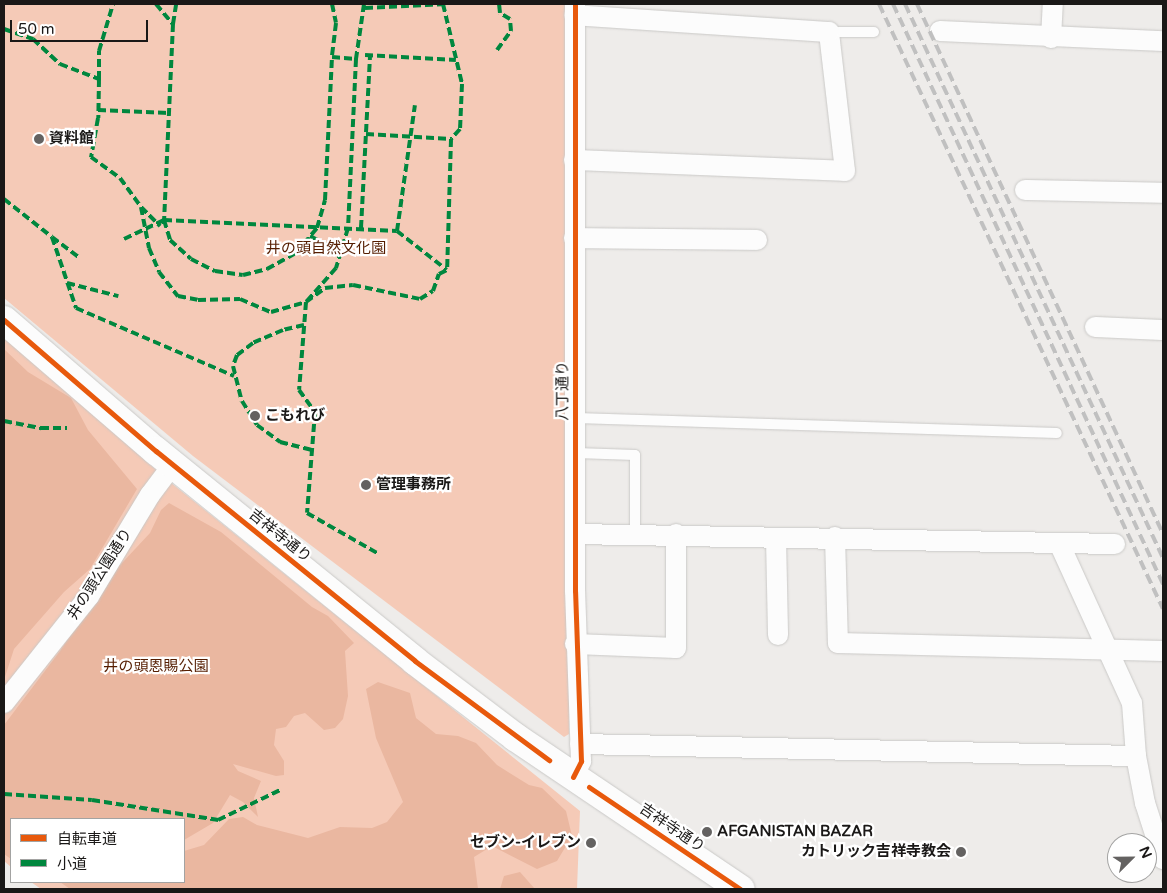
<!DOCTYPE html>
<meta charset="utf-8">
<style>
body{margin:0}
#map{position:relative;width:1167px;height:893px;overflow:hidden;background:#eeecea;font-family:"Varela Round","Noto Sans JP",sans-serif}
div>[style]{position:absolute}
.green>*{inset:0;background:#f5cab7}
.forest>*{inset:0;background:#eab7a0}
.roads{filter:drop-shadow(0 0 1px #cac9c7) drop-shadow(0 0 1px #cac9c7)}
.lane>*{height:10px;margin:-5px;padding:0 5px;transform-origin:5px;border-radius:5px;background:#fcfcfc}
.street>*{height:20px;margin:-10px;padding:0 10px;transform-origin:10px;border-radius:10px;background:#fcfcfc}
.secondary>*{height:28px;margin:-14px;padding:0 14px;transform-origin:14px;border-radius:14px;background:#fcfcfc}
.rail>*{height:4px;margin-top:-2px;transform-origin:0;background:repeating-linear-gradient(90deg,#c0c0c0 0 10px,transparent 0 15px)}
.quiet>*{height:4px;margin-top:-2px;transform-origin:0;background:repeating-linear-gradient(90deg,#00873e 0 8px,transparent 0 12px)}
.cycleway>*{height:5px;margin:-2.5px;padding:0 2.5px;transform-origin:2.5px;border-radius:2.5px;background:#e8590c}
.dots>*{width:14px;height:14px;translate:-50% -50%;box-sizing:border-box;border:2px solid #fff;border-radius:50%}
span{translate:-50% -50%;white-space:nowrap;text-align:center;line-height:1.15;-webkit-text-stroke:4.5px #fff;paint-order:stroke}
.poi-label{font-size:15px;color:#1a1817;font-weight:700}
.left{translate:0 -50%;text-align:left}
.right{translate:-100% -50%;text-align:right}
.park-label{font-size:15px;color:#551d00}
.street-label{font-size:15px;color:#1a1817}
.frame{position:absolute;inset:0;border:5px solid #1a1817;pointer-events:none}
.legend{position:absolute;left:10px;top:818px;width:175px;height:65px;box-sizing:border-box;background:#fff;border:1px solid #a3a3a2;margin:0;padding:6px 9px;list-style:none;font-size:15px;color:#1a1817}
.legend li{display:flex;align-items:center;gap:10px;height:25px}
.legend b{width:25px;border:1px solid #a3a3a2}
.north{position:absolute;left:1107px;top:833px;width:50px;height:50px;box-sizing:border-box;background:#fff;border:1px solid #a3a3a2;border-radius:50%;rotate:67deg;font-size:14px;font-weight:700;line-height:20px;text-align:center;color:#1a1817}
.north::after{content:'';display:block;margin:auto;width:18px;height:22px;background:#646261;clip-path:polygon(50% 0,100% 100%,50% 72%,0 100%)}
.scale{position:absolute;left:10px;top:20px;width:138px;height:22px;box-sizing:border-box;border:2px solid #1a1817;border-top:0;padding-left:6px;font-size:15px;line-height:18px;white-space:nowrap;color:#1a1817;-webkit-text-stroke:4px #fff;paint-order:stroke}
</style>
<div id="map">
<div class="green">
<i style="clip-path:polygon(4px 4px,572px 4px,569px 734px,564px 737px,193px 456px,4px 298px)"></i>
<i style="clip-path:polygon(4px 337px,170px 482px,580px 811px,577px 889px,41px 889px,31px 882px,184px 882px,184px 819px,11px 819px,11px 867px,4px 861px)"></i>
</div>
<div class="forest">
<i style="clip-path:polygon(4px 349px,28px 372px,71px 398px,88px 430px,137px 489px,90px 569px,64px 592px,14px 649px,4px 680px)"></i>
<i style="clip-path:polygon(169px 503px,221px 532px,312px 607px,328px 616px,354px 643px,345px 651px,348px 696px,343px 719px,335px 728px,324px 730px,305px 713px,294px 716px,286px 727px,276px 729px,274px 745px,284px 761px,284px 775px,276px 776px,233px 764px,238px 771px,261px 781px,254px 798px,258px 817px,243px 802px,230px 795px,213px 823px,184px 840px,184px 819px,11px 819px,11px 859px,4px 854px,4px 725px,60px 651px,107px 579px,150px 533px,161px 510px)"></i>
<i style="clip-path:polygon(378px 682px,410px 693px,416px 718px,436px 734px,458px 736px,476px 743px,497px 765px,529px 785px,542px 788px,566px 811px,572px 836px,557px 861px,537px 869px,492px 846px,474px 857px,478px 889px,70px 889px,60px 882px,184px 882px,184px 851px,204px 845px,229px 819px,243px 817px,257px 825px,308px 838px,340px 827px,372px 828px,387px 822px,403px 802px,376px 738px,366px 689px)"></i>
<i style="clip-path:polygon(520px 872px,535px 889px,500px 889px,504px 876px)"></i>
</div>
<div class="roads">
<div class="lane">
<i style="left:829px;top:32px;width:45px"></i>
<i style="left:576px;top:418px;width:481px;rotate:1.8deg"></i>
<i style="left:576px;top:453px;width:59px;rotate:1.9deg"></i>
<i style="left:635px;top:455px;width:78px;rotate:90deg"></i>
</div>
<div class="street">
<i style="left:940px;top:31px;width:223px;rotate:2.6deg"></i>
<i style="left:1051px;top:38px;width:34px;rotate:-87deg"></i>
<i style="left:574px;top:160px;width:271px;rotate:2.3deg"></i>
<i style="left:845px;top:171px;width:140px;rotate:-96.6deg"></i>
<i style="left:829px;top:32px;width:255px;rotate:-176.2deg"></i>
<i style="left:1025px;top:190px;width:138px;rotate:1.2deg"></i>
<i style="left:574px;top:238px;width:183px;rotate:0.6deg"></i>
<i style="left:1095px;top:327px;width:68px;rotate:2.5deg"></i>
<i style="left:575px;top:534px;width:540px;rotate:1.06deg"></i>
<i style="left:835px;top:537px;width:106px;rotate:88.4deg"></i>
<i style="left:838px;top:643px;width:325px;rotate:1.4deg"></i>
<i style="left:776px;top:538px;width:97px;rotate:88.8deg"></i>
<i style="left:1059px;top:543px;width:176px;rotate:65.5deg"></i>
<i style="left:1132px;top:703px;width:53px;rotate:85.7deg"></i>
<i style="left:1136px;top:756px;width:48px;rotate:79.2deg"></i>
<i style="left:1145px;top:803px;width:59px;rotate:72.2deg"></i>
<i style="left:575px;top:644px;width:101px;rotate:2.3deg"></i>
<i style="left:676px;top:648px;width:114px;rotate:-90deg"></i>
<i style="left:4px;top:703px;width:137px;rotate:-51.5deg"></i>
<i style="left:89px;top:596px;width:118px;rotate:-58.9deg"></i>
<i style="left:150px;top:495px;width:39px;rotate:-53deg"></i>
<i style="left:580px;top:744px;width:556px;rotate:1.24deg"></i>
<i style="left:573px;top:777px;width:18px;rotate:-63deg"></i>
<i style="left:581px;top:761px;width:170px;rotate:-92deg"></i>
<i style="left:575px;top:591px;width:587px;rotate:-90deg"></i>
</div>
<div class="secondary">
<i style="left:4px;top:320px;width:201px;rotate:40.8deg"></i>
<i style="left:156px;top:451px;width:333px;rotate:39deg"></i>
<i style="left:415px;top:661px;width:126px;rotate:37.2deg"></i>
<i style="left:515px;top:737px;width:272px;rotate:34deg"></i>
</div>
</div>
<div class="rail">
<i style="left:879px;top:4px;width:668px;rotate:64.85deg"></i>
<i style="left:893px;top:4px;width:640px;rotate:65.04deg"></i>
<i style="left:905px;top:4px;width:611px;rotate:65.03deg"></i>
<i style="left:917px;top:4px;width:584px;rotate:65.1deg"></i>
</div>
<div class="quiet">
<i style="left:156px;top:4px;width:26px;rotate:50deg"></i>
<i style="left:173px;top:24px;width:201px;rotate:92.6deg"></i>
<i style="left:332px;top:4px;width:19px;rotate:78deg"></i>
<i style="left:336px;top:23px;width:34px;rotate:97deg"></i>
<i style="left:364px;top:4px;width:56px;rotate:98.3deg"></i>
<i style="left:356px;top:59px;width:169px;rotate:92.7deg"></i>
<i style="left:348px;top:228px;width:42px;rotate:106.7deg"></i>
<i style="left:336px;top:268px;width:45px;rotate:131.4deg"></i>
<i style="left:306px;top:302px;width:88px;rotate:94.5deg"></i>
<i style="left:299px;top:390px;width:27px;rotate:54deg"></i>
<i style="left:315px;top:412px;width:101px;rotate:94.5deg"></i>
<i style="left:307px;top:513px;width:81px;rotate:29.7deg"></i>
<i style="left:443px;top:4px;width:82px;rotate:76.6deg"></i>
<i style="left:462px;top:84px;width:45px;rotate:92.5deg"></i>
<i style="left:460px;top:129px;width:13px;rotate:132deg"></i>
<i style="left:451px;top:139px;width:131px;rotate:91.7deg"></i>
<i style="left:365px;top:8px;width:82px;rotate:-2.8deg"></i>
<i style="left:173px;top:24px;width:20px;rotate:-81deg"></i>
<i style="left:4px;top:29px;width:31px;rotate:19deg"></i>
<i style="left:33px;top:39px;width:37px;rotate:43deg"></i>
<i style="left:60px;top:64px;width:42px;rotate:21deg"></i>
<i style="left:99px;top:79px;width:39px;rotate:91deg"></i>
<i style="left:98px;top:118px;width:40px;rotate:100deg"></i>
<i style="left:91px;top:157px;width:36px;rotate:36deg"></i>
<i style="left:120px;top:178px;width:36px;rotate:54deg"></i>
<i style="left:141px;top:207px;width:27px;rotate:45deg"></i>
<i style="left:497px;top:50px;width:24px;rotate:-54deg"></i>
<i style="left:511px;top:31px;width:12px;rotate:-95deg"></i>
<i style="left:510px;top:19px;width:12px;rotate:-149deg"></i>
<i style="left:500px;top:13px;width:9px;rotate:-96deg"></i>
<i style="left:365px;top:55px;width:91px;rotate:3.1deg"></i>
<i style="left:99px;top:79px;width:28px;rotate:-90deg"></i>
<i style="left:99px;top:51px;width:49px;rotate:-73.4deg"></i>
<i style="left:98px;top:110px;width:71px;rotate:2.4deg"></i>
<i style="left:366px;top:134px;width:85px;rotate:3.4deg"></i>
<i style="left:4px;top:199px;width:61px;rotate:38.4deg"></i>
<i style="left:52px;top:237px;width:75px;rotate:71.3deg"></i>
<i style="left:76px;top:308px;width:172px;rotate:23.3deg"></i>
<i style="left:141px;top:207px;width:42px;rotate:79deg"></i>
<i style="left:149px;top:248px;width:26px;rotate:67deg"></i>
<i style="left:159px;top:272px;width:31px;rotate:52deg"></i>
<i style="left:178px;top:296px;width:20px;rotate:11deg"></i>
<i style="left:198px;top:300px;width:42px;rotate:-1.4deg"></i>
<i style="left:240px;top:299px;width:34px;rotate:23deg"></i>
<i style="left:271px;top:312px;width:36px;rotate:-16deg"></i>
<i style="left:306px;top:302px;width:24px;rotate:-36deg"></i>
<i style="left:325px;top:288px;width:28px;rotate:-6deg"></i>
<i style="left:353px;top:285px;width:68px;rotate:11.8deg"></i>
<i style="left:420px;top:299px;width:15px;rotate:-32deg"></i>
<i style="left:433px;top:291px;width:18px;rotate:-71deg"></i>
<i style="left:439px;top:274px;width:9px;rotate:-27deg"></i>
<i style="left:164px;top:220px;width:21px;rotate:73deg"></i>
<i style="left:170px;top:240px;width:28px;rotate:42deg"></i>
<i style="left:191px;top:259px;width:27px;rotate:27deg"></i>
<i style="left:215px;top:271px;width:28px;rotate:8deg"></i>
<i style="left:243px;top:275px;width:25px;rotate:-14deg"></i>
<i style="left:267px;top:269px;width:33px;rotate:-29deg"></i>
<i style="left:296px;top:253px;width:33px;rotate:-50deg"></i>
<i style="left:317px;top:228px;width:29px;rotate:-74deg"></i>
<i style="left:325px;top:200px;width:143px;rotate:-87.2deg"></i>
<i style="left:332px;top:57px;width:24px;rotate:5deg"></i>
<i style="left:361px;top:228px;width:172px;rotate:-87deg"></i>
<i style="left:397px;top:231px;width:127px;rotate:-81.9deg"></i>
<i style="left:310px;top:236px;width:34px;rotate:28deg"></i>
<i style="left:52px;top:237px;width:35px;rotate:37deg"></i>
<i style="left:124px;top:239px;width:44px;rotate:-25.4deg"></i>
<i style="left:164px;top:220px;width:233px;rotate:2.7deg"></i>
<i style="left:397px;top:231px;width:63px;rotate:38deg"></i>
<i style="left:67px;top:283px;width:53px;rotate:14.3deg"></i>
<i style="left:304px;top:325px;width:22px;rotate:167deg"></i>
<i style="left:283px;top:330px;width:33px;rotate:157deg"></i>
<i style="left:253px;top:343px;width:20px;rotate:143deg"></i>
<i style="left:237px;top:355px;width:12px;rotate:110deg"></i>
<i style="left:233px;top:366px;width:36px;rotate:76deg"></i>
<i style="left:242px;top:401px;width:28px;rotate:58deg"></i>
<i style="left:257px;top:425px;width:29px;rotate:36deg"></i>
<i style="left:280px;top:442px;width:32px;rotate:14deg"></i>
<i style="left:4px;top:421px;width:38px;rotate:11deg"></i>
<i style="left:41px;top:428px;width:26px"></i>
<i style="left:4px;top:794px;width:88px;rotate:3.9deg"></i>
<i style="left:92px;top:800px;width:128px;rotate:9deg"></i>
<i style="left:218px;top:820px;width:71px;rotate:-25.8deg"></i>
</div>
<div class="cycleway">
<i style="left:4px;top:320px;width:201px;rotate:40.8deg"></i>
<i style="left:156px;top:451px;width:333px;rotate:39deg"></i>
<i style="left:415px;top:661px;width:167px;rotate:36.5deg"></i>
<i style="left:573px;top:777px;width:18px;rotate:-63deg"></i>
<i style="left:581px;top:761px;width:170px;rotate:-92deg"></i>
<i style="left:575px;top:591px;width:587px;rotate:-90deg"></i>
<i style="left:589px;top:787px;width:182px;rotate:34deg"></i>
</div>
<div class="dots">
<i style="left:39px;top:139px;background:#646261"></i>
<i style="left:255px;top:416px;background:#646261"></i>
<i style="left:366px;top:485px;background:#646261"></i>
<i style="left:707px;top:832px;background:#646261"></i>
<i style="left:591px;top:843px;background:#646261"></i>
<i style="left:961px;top:852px;background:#646261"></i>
</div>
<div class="poi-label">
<span class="left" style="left:49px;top:139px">資料館</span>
<span class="left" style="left:265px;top:416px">こもれび</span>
<span class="left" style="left:376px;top:485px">管理事務所</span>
<span class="left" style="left:717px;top:832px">AFGANISTAN BAZAR</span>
<span class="right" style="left:581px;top:843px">セブン-イレブン</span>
<span class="right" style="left:951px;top:852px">カトリック吉祥寺教会</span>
</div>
<div class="park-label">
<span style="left:326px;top:249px">井の頭自然文化園</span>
<span style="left:156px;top:667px">井の頭恩賜公園</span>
</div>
<div class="street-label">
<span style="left:563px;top:391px;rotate:-90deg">八丁通り</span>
<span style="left:280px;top:536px;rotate:39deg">吉祥寺通り</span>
<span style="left:100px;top:574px;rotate:-57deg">井の頭公園通り</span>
<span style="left:672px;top:828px;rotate:34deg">吉祥寺通り</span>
</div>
<div class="frame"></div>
<ul class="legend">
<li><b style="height:6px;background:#e8590c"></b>自転車道</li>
<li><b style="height:6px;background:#00873e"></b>小道</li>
</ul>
<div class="north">N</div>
<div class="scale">50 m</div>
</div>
